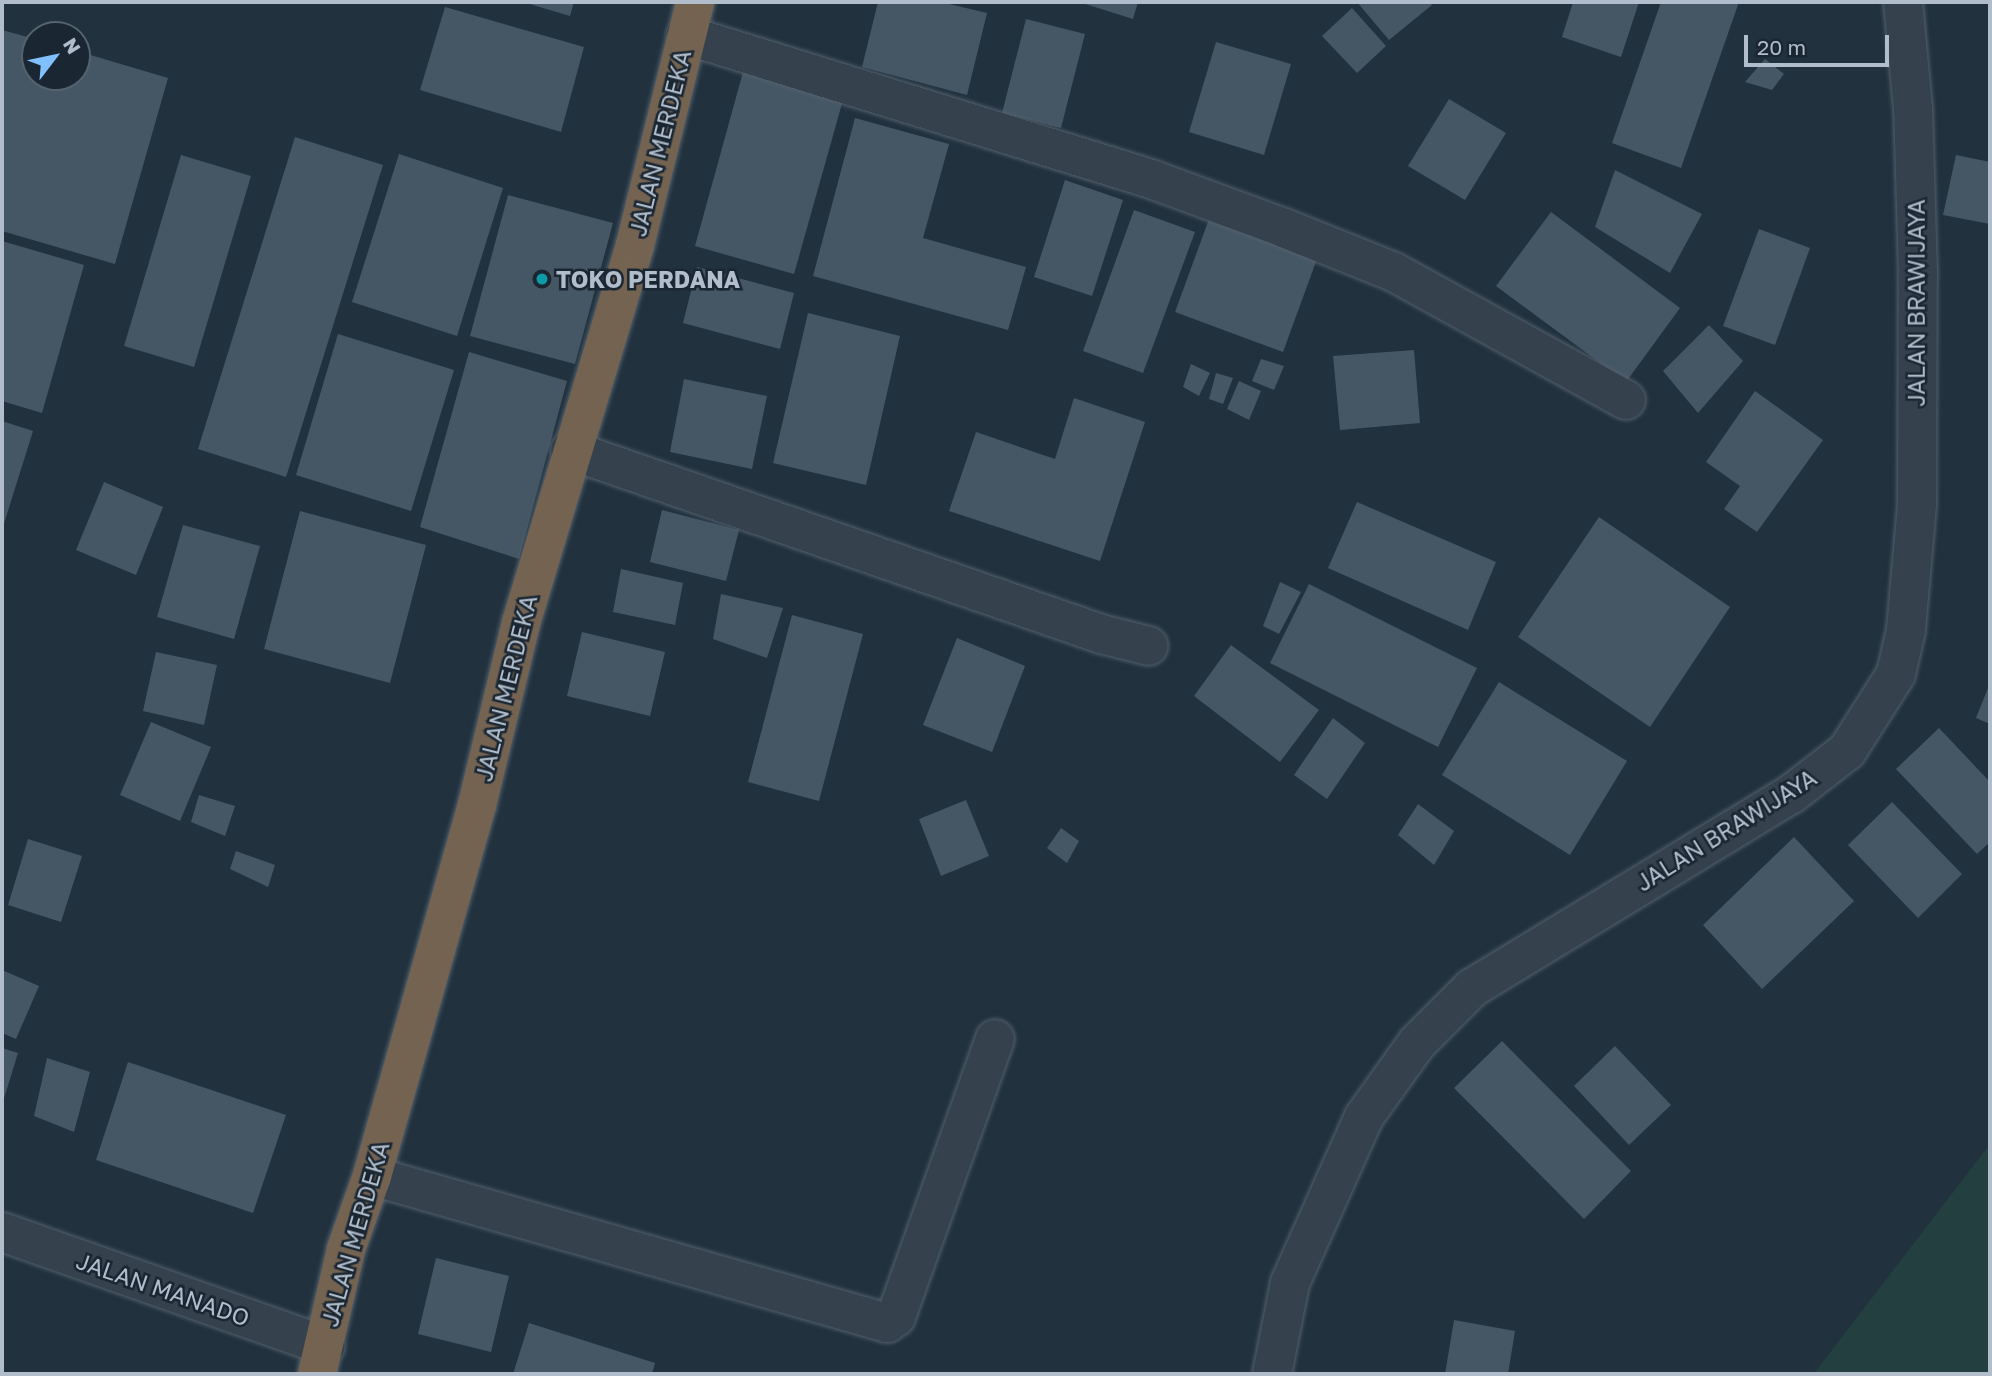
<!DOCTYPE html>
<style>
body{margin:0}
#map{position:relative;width:1992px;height:1376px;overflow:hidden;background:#21313e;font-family:"Golos Text",sans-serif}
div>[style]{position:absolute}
.green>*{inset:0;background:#233f3f}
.building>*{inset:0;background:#455765}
.roads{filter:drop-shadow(0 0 2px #53606c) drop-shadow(0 0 2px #53606c)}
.minor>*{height:38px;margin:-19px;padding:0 19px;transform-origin:19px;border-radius:19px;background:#35424e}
.highway>*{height:38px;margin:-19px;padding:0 19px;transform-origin:19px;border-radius:19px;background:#756352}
.dots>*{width:19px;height:19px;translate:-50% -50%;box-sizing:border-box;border:4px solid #1a2733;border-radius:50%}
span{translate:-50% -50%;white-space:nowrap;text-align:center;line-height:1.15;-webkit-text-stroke:5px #1a2733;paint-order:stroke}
.street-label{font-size:23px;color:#b1bdca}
.poi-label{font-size:23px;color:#b1bdca;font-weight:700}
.left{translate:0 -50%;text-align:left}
.frame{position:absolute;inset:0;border:4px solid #b1bdca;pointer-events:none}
.north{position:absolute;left:21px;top:21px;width:70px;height:70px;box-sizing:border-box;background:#1a2733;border:2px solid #56636f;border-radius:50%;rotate:58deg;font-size:19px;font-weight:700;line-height:28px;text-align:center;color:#b1bdca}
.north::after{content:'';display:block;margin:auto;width:24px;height:32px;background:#80c0ff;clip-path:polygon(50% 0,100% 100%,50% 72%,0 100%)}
.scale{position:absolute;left:1744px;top:35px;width:145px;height:32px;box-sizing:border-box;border:4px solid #b1bdca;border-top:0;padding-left:9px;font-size:21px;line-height:24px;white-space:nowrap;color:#b1bdca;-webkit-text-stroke:5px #1a2733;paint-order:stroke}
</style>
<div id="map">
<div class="green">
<i style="clip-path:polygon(1990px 1144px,1990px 1374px,1815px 1374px,1815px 1372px)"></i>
</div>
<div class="building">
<i style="clip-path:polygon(523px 2px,574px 2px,570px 16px)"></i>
<i style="clip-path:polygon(878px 2px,941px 2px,987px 13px,967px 95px,862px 67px)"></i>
<i style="clip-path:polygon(1079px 2px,1138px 2px,1133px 19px)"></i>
<i style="clip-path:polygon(1357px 2px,1429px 2px,1432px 5px,1389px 40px)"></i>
<i style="clip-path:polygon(1573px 2px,1639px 2px,1621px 57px,1562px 37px)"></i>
<i style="clip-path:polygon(1661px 2px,1739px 2px,1681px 168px,1612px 143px)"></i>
<i style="clip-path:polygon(445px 7px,584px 47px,561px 132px,420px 90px)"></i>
<i style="clip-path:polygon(1352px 8px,1386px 46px,1357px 73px,1322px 36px)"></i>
<i style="clip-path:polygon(1026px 19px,1085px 34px,1061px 128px,1002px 113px)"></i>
<i style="clip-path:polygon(2px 30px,35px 39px,35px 77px,77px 77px,77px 51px,168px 78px,115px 264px,2px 231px)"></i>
<i style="clip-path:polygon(1216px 42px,1291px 64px,1264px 155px,1189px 132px)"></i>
<i style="clip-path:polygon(1765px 59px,1784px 74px,1772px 90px,1745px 82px)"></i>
<i style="clip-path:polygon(743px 72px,843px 100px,794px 274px,695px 246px)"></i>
<i style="clip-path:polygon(1449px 99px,1506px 133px,1465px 200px,1408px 166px)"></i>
<i style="clip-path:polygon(855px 118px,949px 144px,923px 238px,1026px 267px,1008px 330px,813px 276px)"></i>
<i style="clip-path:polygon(295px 137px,383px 165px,286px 477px,198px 449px)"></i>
<i style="clip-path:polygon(399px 154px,503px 188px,457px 336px,352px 302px)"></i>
<i style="clip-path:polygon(181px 155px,251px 176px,194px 367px,124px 346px)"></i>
<i style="clip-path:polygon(1956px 155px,1990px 162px,1990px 224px,1943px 215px)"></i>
<i style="clip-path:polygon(1615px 170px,1702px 214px,1670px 273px,1595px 227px)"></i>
<i style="clip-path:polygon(1065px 180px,1123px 200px,1092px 296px,1034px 277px)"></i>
<i style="clip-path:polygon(508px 195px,613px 223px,575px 364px,470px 336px)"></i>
<i style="clip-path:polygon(1134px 210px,1195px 232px,1143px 373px,1083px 351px)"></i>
<i style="clip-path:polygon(1551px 212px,1680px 308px,1626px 382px,1496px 286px)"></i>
<i style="clip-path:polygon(1209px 219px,1317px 259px,1283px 352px,1175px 312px)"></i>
<i style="clip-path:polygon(1759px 229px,1810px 248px,1775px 345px,1723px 326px)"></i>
<i style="clip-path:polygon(2px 241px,84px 265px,42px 413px,2px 401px)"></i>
<i style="clip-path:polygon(697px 267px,794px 293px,780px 349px,683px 323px)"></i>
<i style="clip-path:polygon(808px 313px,900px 336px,866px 485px,773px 463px)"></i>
<i style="clip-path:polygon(1709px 325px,1743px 361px,1698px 413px,1663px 371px)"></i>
<i style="clip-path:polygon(338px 334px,454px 370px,411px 511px,296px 475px)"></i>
<i style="clip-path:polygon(1414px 350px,1420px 423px,1340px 430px,1333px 356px)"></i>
<i style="clip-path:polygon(469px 352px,567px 381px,519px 559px,420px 527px)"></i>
<i style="clip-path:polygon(1261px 359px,1284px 366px,1274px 390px,1252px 381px)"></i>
<i style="clip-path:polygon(1191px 364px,1210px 373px,1199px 396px,1183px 387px)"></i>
<i style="clip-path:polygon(1216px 373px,1233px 378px,1223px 404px,1209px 399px)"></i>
<i style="clip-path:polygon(684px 379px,767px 396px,752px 469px,670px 452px)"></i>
<i style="clip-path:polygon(1239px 381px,1261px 391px,1249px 420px,1227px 409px)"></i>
<i style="clip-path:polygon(1755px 391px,1823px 440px,1757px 532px,1724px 509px,1740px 486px,1706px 462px)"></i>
<i style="clip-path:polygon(1074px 398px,1145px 422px,1100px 561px,949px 511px,976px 432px,1055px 459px)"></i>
<i style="clip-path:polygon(2px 421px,33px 431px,2px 530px)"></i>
<i style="clip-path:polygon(104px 482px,163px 507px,136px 575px,76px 550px)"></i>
<i style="clip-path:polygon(1357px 502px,1496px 562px,1468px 630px,1328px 568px)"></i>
<i style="clip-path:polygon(662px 510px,739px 530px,726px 581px,650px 562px)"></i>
<i style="clip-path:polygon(300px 511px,426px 545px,390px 683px,264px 649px)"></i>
<i style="clip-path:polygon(1599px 517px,1730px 607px,1650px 727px,1518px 637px)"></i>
<i style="clip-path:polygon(183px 525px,260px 546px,234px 639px,157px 617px)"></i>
<i style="clip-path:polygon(621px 569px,683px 583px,675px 625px,613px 612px)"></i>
<i style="clip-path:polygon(1280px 582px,1301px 592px,1279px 634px,1263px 626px)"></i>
<i style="clip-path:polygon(1309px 584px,1477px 668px,1438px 747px,1270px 663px)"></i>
<i style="clip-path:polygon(721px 594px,783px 608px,767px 658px,713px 639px)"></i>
<i style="clip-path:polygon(792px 615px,863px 634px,819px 801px,748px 782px)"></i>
<i style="clip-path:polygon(582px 632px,665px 652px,650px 716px,567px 696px)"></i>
<i style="clip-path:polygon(957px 638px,1025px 666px,992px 752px,923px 725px)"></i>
<i style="clip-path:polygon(1231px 645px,1319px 710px,1280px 762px,1194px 696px)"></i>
<i style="clip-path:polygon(156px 652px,217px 665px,204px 725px,143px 711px)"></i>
<i style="clip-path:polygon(1499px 682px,1627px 761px,1570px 855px,1442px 775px)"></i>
<i style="clip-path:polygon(1990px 683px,1990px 724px,1976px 718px)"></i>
<i style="clip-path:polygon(1333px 718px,1365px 743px,1327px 799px,1294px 775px)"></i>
<i style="clip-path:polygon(151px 722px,211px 747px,180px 821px,120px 795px)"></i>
<i style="clip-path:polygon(1939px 728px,1990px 782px,1990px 842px,1977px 854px,1896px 769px)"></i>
<i style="clip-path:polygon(199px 795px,235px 806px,225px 836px,191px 822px)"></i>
<i style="clip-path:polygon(966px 800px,989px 856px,941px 876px,919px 819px)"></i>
<i style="clip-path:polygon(1892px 802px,1962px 874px,1918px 918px,1848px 845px)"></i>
<i style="clip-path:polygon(1418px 804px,1454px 831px,1434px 865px,1398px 835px)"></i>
<i style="clip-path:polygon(1061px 828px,1079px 841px,1067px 863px,1047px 848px)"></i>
<i style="clip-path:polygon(1794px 837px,1854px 901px,1762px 989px,1703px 925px)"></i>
<i style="clip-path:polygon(28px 839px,82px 856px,61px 922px,8px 905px)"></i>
<i style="clip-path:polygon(236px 851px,275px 865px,268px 887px,230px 869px)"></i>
<i style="clip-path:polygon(2px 970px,39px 986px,16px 1039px,2px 1033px)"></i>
<i style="clip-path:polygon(1502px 1041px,1631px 1171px,1584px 1219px,1454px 1088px)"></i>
<i style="clip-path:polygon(1615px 1046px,1671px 1105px,1629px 1145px,1574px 1086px)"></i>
<i style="clip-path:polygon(2px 1048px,18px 1053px,2px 1105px)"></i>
<i style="clip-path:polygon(47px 1058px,90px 1072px,74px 1132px,34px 1116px)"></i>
<i style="clip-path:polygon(128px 1062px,286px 1115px,253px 1213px,96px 1160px)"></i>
<i style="clip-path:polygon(436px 1258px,509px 1276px,491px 1352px,418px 1334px)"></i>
<i style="clip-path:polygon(1454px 1320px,1515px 1331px,1508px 1374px,1445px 1374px)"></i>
<i style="clip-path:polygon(529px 1323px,655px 1363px,652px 1374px,513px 1374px)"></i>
</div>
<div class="roads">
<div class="minor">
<i style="left:686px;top:35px;width:487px;rotate:17.2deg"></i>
<i style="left:1151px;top:179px;width:142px;rotate:20.2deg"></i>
<i style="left:1284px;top:228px;width:118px;rotate:21.8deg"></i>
<i style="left:1394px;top:272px;width:265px;rotate:28.9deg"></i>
<i style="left:570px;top:450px;width:562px;rotate:19.11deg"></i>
<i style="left:1101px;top:634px;width:49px;rotate:14deg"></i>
<i style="left:372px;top:1176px;width:536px;rotate:15.93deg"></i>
<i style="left:887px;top:1323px;width:11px;rotate:-34deg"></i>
<i style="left:896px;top:1317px;width:295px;rotate:-70.4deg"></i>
<i style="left:2px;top:1232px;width:343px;rotate:19.4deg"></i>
<i style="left:1272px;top:1374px;width:93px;rotate:-78.8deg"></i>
<i style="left:1290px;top:1283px;width:182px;rotate:-66deg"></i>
<i style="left:1364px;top:1117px;width:91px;rotate:-54.4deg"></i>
<i style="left:1417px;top:1043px;width:78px;rotate:-45deg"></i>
<i style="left:1472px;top:988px;width:372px;rotate:-31.3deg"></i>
<i style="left:1790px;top:795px;width:72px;rotate:-37.7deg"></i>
<i style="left:1847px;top:751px;width:91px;rotate:-57.5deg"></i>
<i style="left:1896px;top:674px;width:45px;rotate:-77.2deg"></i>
<i style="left:1906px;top:630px;width:126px;rotate:-85deg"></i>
<i style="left:1917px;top:504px;width:230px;rotate:-89.8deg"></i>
<i style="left:1918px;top:274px;width:165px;rotate:-91.7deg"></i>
<i style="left:1913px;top:109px;width:107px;rotate:-95.3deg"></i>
</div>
<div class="highway">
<i style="left:317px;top:1374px;width:128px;rotate:-76.9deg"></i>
<i style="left:346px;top:1249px;width:77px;rotate:-70.4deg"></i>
<i style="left:372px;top:1176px;width:386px;rotate:-74.2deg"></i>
<i style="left:477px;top:805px;width:187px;rotate:-76.4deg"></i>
<i style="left:521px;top:623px;width:395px;rotate:-73.2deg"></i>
<i style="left:635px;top:245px;width:250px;rotate:-76.1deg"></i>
</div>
</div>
<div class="dots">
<i style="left:542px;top:279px;background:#0f9aa8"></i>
</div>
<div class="street-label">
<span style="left:660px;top:143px;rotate:-76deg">JALAN MERDEKA</span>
<span style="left:1916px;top:303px;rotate:-90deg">JALAN BRAWIJAYA</span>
<span style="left:506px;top:688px;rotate:-76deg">JALAN MERDEKA</span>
<span style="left:1726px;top:830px;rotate:-32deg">JALAN BRAWIJAYA</span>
<span style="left:355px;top:1234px;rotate:-74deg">JALAN MERDEKA</span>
<span style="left:163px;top:1289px;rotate:19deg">JALAN MANADO</span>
</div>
<div class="poi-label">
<span class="left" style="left:556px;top:279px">TOKO PERDANA</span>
</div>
<div class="frame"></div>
<div class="north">N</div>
<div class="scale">20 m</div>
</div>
